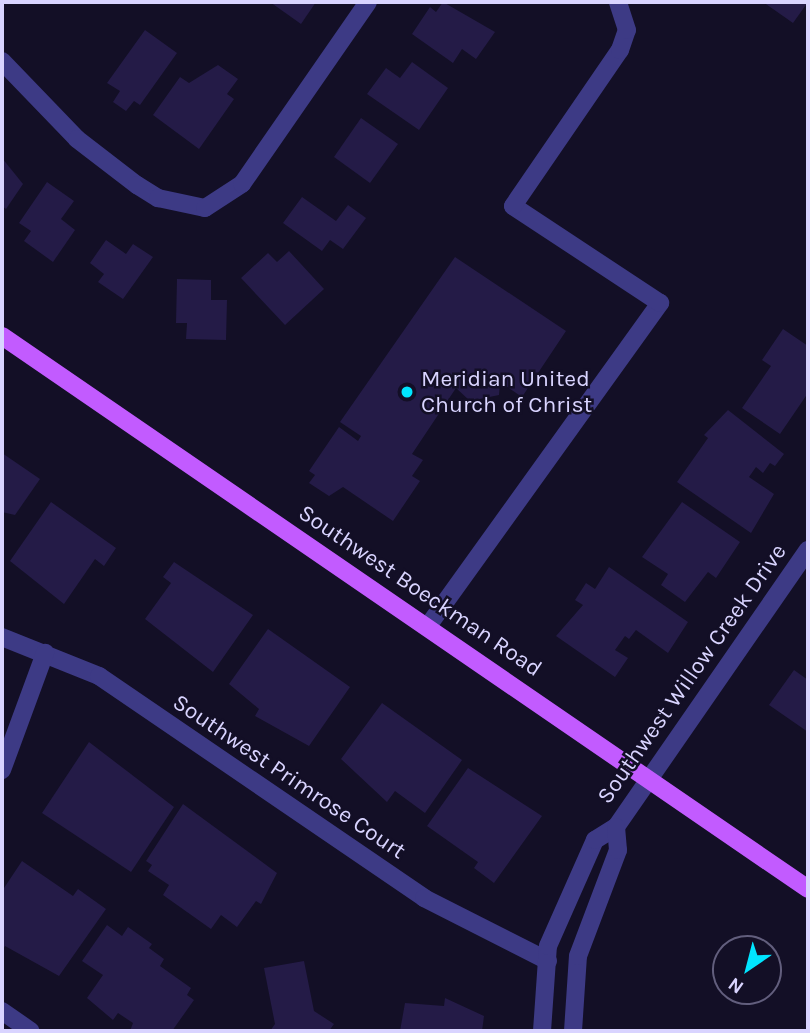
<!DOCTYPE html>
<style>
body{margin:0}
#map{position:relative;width:810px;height:1033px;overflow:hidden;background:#130f26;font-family:Karla,sans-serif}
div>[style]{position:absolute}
.building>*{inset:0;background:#241b47}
.minor>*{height:18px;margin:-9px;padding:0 9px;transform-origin:9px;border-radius:9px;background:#3d3a85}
.major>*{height:18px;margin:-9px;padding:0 9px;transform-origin:9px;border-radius:9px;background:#c25bff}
.dots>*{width:19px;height:19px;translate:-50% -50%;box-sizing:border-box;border:4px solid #130f26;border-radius:50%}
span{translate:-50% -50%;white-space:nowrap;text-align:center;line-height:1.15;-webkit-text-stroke:5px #130f26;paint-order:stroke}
.poi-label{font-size:23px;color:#d9d4ff}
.left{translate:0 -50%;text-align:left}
.street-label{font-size:23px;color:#d9d4ff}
.frame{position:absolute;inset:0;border:4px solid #d9d4ff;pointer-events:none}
.north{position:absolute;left:712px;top:935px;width:70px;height:70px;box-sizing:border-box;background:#130f26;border:2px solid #625e7d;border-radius:50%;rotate:215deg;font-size:19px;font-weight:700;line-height:28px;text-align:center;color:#d9d4ff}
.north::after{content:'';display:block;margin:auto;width:24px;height:32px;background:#00e5ff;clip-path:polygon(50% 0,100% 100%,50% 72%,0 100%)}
</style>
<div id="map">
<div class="building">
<i style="clip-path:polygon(270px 2px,316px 2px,301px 24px)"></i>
<i style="clip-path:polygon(443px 2px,495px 32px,476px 59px,462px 49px,453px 63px,412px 34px,430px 7px,436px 12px)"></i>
<i style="clip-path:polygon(763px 2px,808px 2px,793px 23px)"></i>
<i style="clip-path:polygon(145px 30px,177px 53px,140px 105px,134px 101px,126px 111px,113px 102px,120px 91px,107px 83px)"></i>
<i style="clip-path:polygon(412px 62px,448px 88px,419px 130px,367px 94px,386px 68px,400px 78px)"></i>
<i style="clip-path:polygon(218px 65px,238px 79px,227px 94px,234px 99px,199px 149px,153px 115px,180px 77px,189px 83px)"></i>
<i style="clip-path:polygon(361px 118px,398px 144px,370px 183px,334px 157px)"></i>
<i style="clip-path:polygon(2px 158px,23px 184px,6px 209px,2px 206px)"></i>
<i style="clip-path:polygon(47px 182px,74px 201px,61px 219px,75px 230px,53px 262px,24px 241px,31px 231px,19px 223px)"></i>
<i style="clip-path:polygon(302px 197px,336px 221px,348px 205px,366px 218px,343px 249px,330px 240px,322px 251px,283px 223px)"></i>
<i style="clip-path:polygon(106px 240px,126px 254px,133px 244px,153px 257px,123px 299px,98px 282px,104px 274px,90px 263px)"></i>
<i style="clip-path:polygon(289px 251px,324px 289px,285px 325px,241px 278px,268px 253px,277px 262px)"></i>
<i style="clip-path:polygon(455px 257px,566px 331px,522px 397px,500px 382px,499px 395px,470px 401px,456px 388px,412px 454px,423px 460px,412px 476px,420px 481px,393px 521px,343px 487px,329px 496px,309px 483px,315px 475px,309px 471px,339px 427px,358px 441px,361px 436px,340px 422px)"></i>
<i style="clip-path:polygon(177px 279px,211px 280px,211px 300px,227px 300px,226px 340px,186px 339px,187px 323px,176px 323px)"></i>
<i style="clip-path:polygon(783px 329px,808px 346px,808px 393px,780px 434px,742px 408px,771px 366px,762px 360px)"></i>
<i style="clip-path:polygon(728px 410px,784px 454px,775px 466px,770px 463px,763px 473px,756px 467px,749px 477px,774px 494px,751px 533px,677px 482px,708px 438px,704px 435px)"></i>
<i style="clip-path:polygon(2px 453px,40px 479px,15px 515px,2px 512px)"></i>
<i style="clip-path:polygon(51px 502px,116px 548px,104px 566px,95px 559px,64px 604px,10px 561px)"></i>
<i style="clip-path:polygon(682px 502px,740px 542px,716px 578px,708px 572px,685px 602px,661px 585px,668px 574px,642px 557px)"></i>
<i style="clip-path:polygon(174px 562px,253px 615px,213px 672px,145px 619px,171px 583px,163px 577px)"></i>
<i style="clip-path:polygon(609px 567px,688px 622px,668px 653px,636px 630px,629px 639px,625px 636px,615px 650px,628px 658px,615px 677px,556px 636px,583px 605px,575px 600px,586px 583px,595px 589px)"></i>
<i style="clip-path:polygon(268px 629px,350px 687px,309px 746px,255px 716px,259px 709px,229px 684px)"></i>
<i style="clip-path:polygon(794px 670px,808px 680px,808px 732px,769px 705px)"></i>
<i style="clip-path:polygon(382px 703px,462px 760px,425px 813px,395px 791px,387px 802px,341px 759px)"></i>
<i style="clip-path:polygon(89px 742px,174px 807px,131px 872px,42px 813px)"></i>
<i style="clip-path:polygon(468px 768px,542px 816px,494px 883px,474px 868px,478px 862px,427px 826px)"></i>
<i style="clip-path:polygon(183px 804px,277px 873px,261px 904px,256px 901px,237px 927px,221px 915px,211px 929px,163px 895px,169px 885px,148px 871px,152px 865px,146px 861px)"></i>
<i style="clip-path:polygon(22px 861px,73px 896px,78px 889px,106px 909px,59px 976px,5px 946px,2px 951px,2px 891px)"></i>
<i style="clip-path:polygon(107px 925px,122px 936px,128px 927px,152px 944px,149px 948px,164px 959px,160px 966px,191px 988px,187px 995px,194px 1000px,172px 1031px,130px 1031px,133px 1023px,118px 1013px,113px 1020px,87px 998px,103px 975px,82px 961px)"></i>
<i style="clip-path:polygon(304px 961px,314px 1011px,334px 1024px,329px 1031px,270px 1031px,275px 1024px,264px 968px)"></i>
<i style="clip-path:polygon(445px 998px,484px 1016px,482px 1031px,400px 1031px,405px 1003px,444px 1006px)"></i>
</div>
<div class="minor">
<i style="left:2px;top:61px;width:108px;rotate:46.1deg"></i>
<i style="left:77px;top:139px;width:76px;rotate:37.5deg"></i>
<i style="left:137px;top:185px;width:25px;rotate:32deg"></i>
<i style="left:158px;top:198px;width:48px;rotate:12deg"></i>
<i style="left:205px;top:208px;width:44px;rotate:-33deg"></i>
<i style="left:242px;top:184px;width:221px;rotate:-55.3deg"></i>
<i style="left:428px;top:626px;width:398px;rotate:-54.3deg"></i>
<i style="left:660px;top:303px;width:176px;rotate:-146.6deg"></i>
<i style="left:513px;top:206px;width:189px;rotate:-55.6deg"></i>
<i style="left:620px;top:50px;width:21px;rotate:-71deg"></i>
<i style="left:627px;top:30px;width:29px;rotate:-108deg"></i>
<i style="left:2px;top:637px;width:105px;rotate:21.9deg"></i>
<i style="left:99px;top:676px;width:394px;rotate:34.3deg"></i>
<i style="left:424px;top:898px;width:139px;rotate:26.9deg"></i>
<i style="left:2px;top:770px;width:125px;rotate:-69.8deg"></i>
<i style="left:2px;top:1011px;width:35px;rotate:35deg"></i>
<i style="left:542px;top:1031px;width:85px;rotate:-86deg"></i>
<i style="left:548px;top:946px;width:116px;rotate:-66.1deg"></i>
<i style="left:595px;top:840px;width:25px;rotate:-32deg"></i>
<i style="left:616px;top:827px;width:337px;rotate:-55.3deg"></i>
<i style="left:573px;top:1031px;width:75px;rotate:-86.2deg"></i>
<i style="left:578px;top:956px;width:113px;rotate:-69.3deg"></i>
<i style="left:618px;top:850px;width:23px;rotate:-95deg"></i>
</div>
<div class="major">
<i style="left:2px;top:336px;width:977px;rotate:34.45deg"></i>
</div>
<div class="dots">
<i style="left:407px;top:392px;background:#00e5ff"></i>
</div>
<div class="poi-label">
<span class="left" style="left:421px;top:392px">Meridian United<br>Church of Christ</span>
</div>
<div class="street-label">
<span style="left:420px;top:591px;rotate:34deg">Southwest Boeckman Road</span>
<span style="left:692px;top:674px;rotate:-55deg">Southwest Willow Creek Drive</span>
<span style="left:289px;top:777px;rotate:34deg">Southwest Primrose Court</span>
</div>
<div class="frame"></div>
<div class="north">N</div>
</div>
